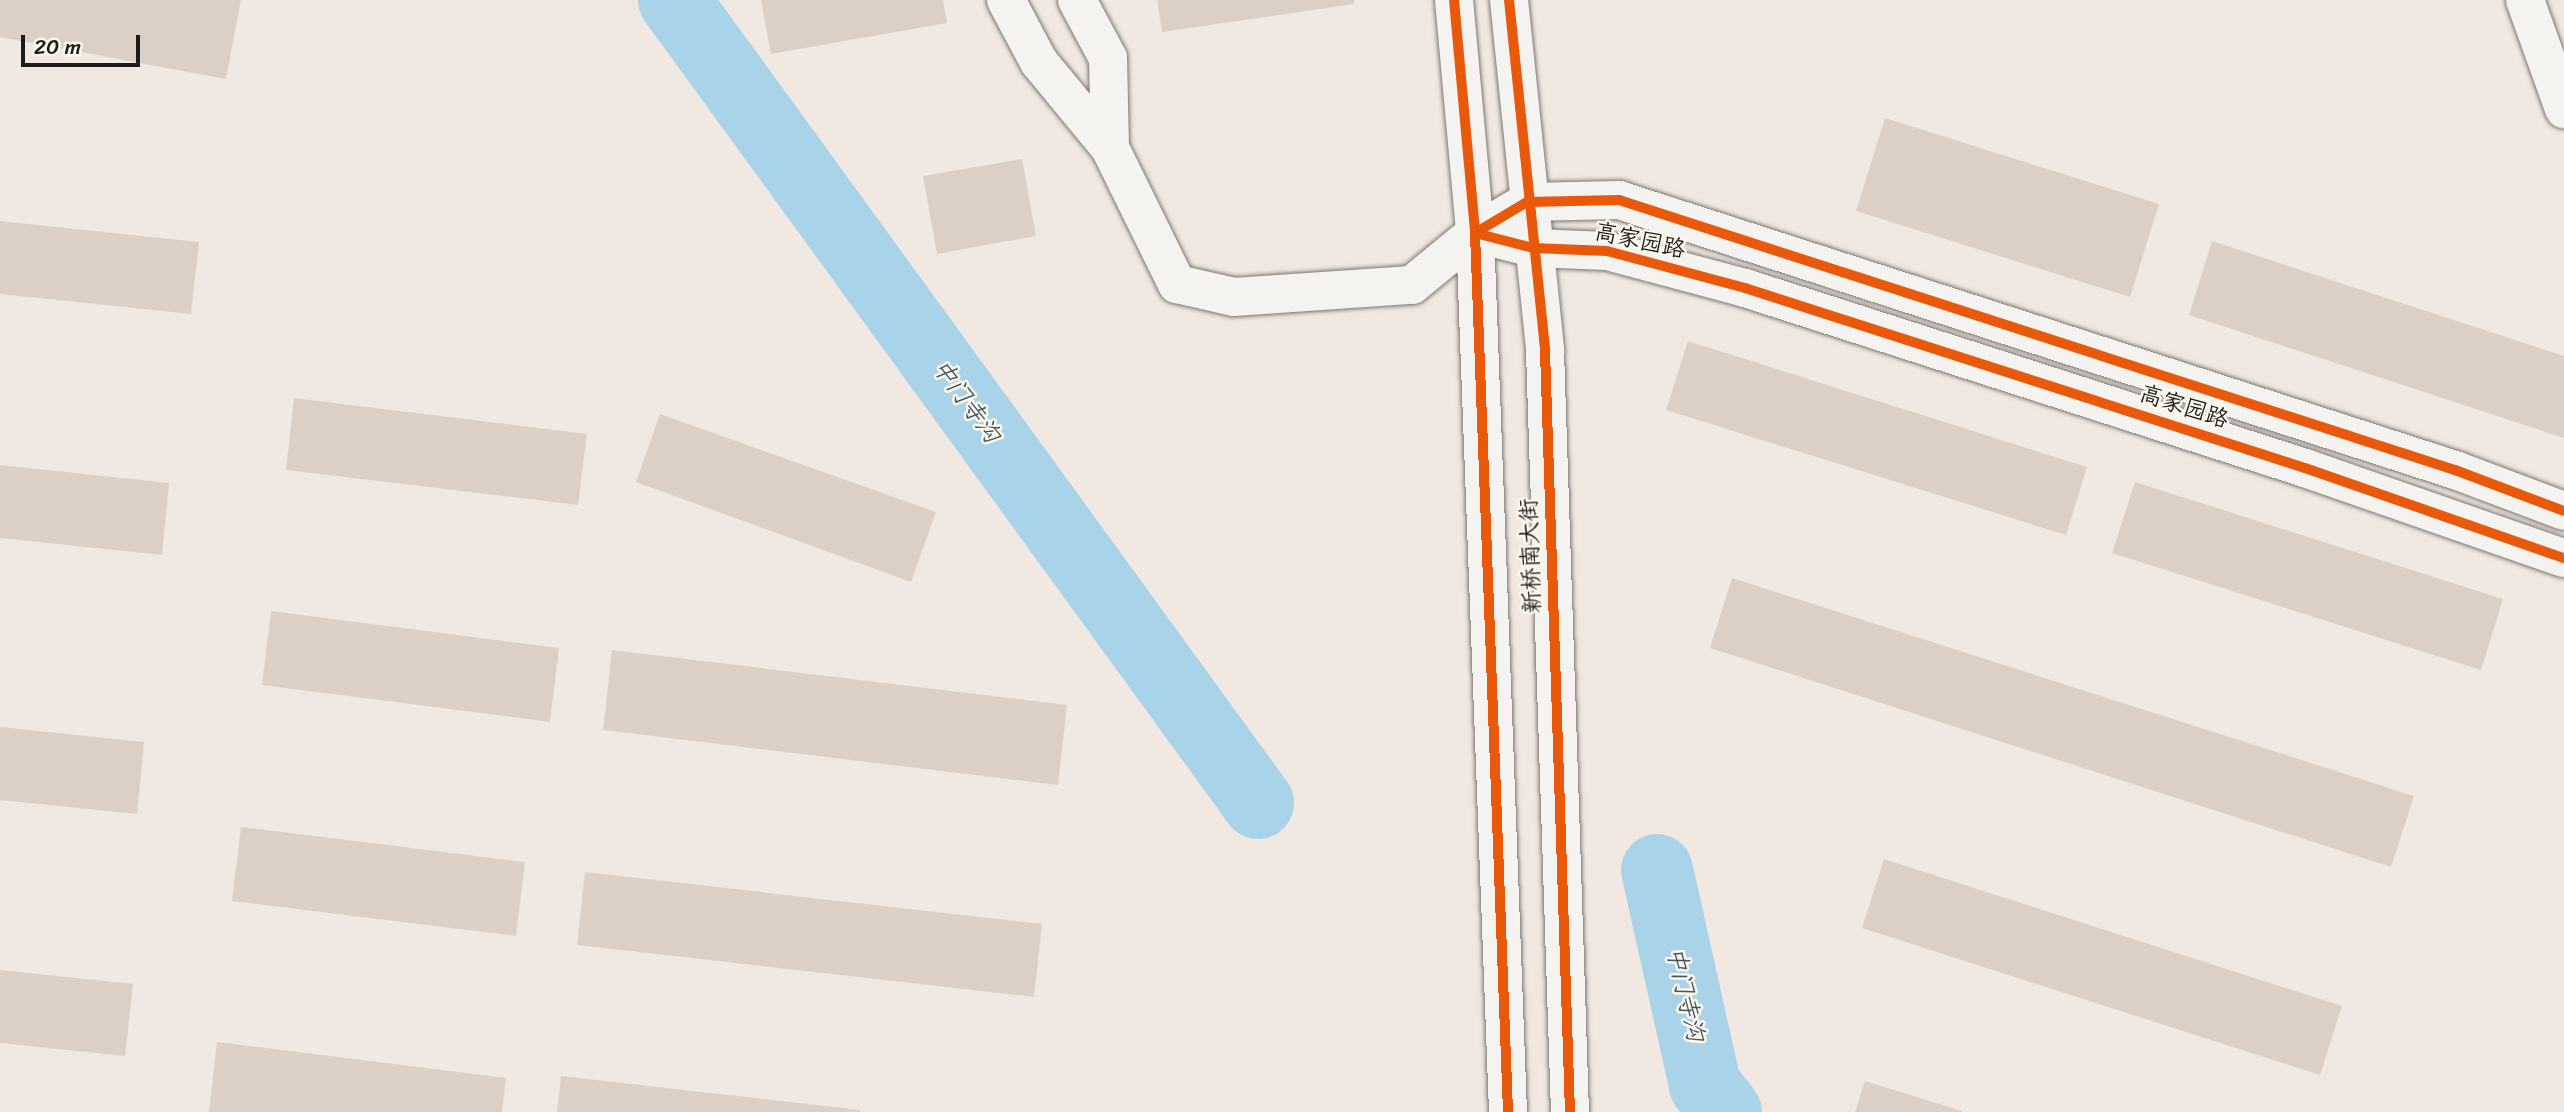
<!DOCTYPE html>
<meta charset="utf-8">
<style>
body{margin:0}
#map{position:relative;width:2564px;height:1112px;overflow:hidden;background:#f1e9e1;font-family:Sriracha,"LXGW WenKai TC",sans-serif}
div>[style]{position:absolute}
.river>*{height:72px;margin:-36px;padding:0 36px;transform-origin:36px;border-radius:36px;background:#a9d3e8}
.building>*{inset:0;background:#dcd0c6}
.roads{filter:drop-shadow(0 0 2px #7c7875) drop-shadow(0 0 2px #7c7875)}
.minor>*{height:38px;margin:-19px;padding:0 19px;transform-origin:19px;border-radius:19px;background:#f5f3ef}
.major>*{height:38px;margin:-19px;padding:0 19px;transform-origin:19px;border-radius:19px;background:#f5f3ef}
.cycleway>*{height:10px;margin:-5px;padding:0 5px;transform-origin:5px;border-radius:5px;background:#e8590c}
span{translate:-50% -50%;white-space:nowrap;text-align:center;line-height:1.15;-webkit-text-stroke:5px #fbf7ec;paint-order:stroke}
.street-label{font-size:23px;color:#1c1c1c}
.water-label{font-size:24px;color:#425964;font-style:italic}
.scale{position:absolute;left:21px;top:35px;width:119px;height:32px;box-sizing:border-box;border:4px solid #1c1c1c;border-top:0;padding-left:9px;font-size:21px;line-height:24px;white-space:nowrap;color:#1c1c1c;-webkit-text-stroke:5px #fbf7ec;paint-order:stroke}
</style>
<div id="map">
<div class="river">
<i style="left:674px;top:0;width:993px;rotate:53.97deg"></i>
<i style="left:1657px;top:870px;width:220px;rotate:77.4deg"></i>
<i style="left:1705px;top:1085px;width:34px;rotate:52deg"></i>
</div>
<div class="building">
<i style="clip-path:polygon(0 0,241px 0,226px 79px,0 37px)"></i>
<i style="clip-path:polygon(761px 0,943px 0,947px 23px,771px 54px)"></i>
<i style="clip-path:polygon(1157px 0,1354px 0,1354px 4px,1162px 32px)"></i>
<i style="clip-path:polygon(1885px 118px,2159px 204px,2130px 297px,1856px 211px)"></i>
<i style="clip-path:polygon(1022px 159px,1036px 236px,937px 254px,923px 176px)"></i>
<i style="clip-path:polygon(0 221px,199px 242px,191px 314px,0 294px)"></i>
<i style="clip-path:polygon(2212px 241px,2564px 356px,2564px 438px,2189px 315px)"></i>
<i style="clip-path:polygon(1688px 341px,2087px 467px,2066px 535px,1666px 410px)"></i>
<i style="clip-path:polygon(294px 398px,587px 434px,578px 505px,286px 470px)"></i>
<i style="clip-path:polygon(660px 414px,936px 512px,911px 582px,636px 482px)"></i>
<i style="clip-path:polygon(0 465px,169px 483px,162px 555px,0 538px)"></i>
<i style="clip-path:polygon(2135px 482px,2503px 599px,2481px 670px,2112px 553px)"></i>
<i style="clip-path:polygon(1732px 578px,2414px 796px,2391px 867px,1710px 648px)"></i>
<i style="clip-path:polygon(271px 611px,559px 648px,550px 722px,262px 685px)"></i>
<i style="clip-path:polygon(612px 650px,1067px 705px,1058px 785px,603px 730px)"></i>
<i style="clip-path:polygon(0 727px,144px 742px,137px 814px,0 800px)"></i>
<i style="clip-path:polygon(241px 827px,525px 862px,516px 936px,232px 901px)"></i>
<i style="clip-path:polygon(1884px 859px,2342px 1006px,2320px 1075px,1862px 928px)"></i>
<i style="clip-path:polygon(585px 872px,1042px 924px,1034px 997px,577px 945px)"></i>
<i style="clip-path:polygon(0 970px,133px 984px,125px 1056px,0 1043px)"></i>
<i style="clip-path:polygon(217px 1042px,506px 1078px,502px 1112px,209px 1112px)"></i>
<i style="clip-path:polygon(561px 1076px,860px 1110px,860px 1112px,557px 1112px)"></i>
<i style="clip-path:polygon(1865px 1081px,1962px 1111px,1962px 1112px,1855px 1112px)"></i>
</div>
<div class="roads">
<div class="minor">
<i style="left:1006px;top:0;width:70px;rotate:62deg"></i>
<i style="left:1039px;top:62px;width:112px;rotate:50.5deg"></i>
<i style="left:1110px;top:148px;width:152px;rotate:63.8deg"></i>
<i style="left:1177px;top:284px;width:58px;rotate:12.8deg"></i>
<i style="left:1234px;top:297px;width:178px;rotate:-3.9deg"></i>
<i style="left:1412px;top:285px;width:82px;rotate:-39.5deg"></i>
<i style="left:1077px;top:0;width:66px;rotate:61.9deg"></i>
<i style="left:1108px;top:58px;width:90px;rotate:88.7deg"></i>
<i style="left:2525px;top:0;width:116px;rotate:70.3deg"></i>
</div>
<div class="major">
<i style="left:1454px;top:0;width:234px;rotate:84.8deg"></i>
<i style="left:1475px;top:233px;width:880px;rotate:87.85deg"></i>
<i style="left:1509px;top:0;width:353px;rotate:84.1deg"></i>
<i style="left:1545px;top:351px;width:761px;rotate:88.12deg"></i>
<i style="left:1475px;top:233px;width:61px;rotate:-30.8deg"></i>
<i style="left:1527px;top:202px;width:92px;rotate:-1.2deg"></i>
<i style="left:1619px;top:200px;width:879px;rotate:17.9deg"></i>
<i style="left:2455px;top:470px;width:116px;rotate:20.6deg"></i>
<i style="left:1475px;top:233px;width:60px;rotate:14.5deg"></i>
<i style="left:1533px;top:248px;width:74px;rotate:2.3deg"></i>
<i style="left:1607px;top:251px;width:143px;rotate:15deg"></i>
<i style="left:1745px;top:288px;width:588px;rotate:17.82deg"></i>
<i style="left:2305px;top:468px;width:274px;rotate:19.2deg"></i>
</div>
</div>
<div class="cycleway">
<i style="left:1454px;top:0;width:234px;rotate:84.8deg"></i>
<i style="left:1475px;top:233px;width:880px;rotate:87.85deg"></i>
<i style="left:1509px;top:0;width:353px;rotate:84.1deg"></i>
<i style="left:1545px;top:351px;width:761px;rotate:88.12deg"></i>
<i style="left:1475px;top:233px;width:61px;rotate:-30.8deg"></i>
<i style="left:1527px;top:202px;width:92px;rotate:-1.2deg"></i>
<i style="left:1619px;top:200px;width:879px;rotate:17.9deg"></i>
<i style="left:2455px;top:470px;width:116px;rotate:20.6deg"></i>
<i style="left:1475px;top:233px;width:60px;rotate:14.5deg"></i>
<i style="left:1533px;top:248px;width:74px;rotate:2.3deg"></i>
<i style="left:1607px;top:251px;width:143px;rotate:15deg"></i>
<i style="left:1745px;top:288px;width:588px;rotate:17.82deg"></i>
<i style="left:2305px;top:468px;width:274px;rotate:19.2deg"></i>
</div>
<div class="street-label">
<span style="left:1640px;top:241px;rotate:12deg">高家园路</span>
<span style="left:2184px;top:407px;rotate:18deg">高家园路</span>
<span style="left:1531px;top:556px;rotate:-92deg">新桥南大街</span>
</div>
<div class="water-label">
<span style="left:966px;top:401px;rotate:54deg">中门寺沟</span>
<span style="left:1685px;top:994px;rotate:77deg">中门寺沟</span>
</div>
<div class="scale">20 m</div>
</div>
